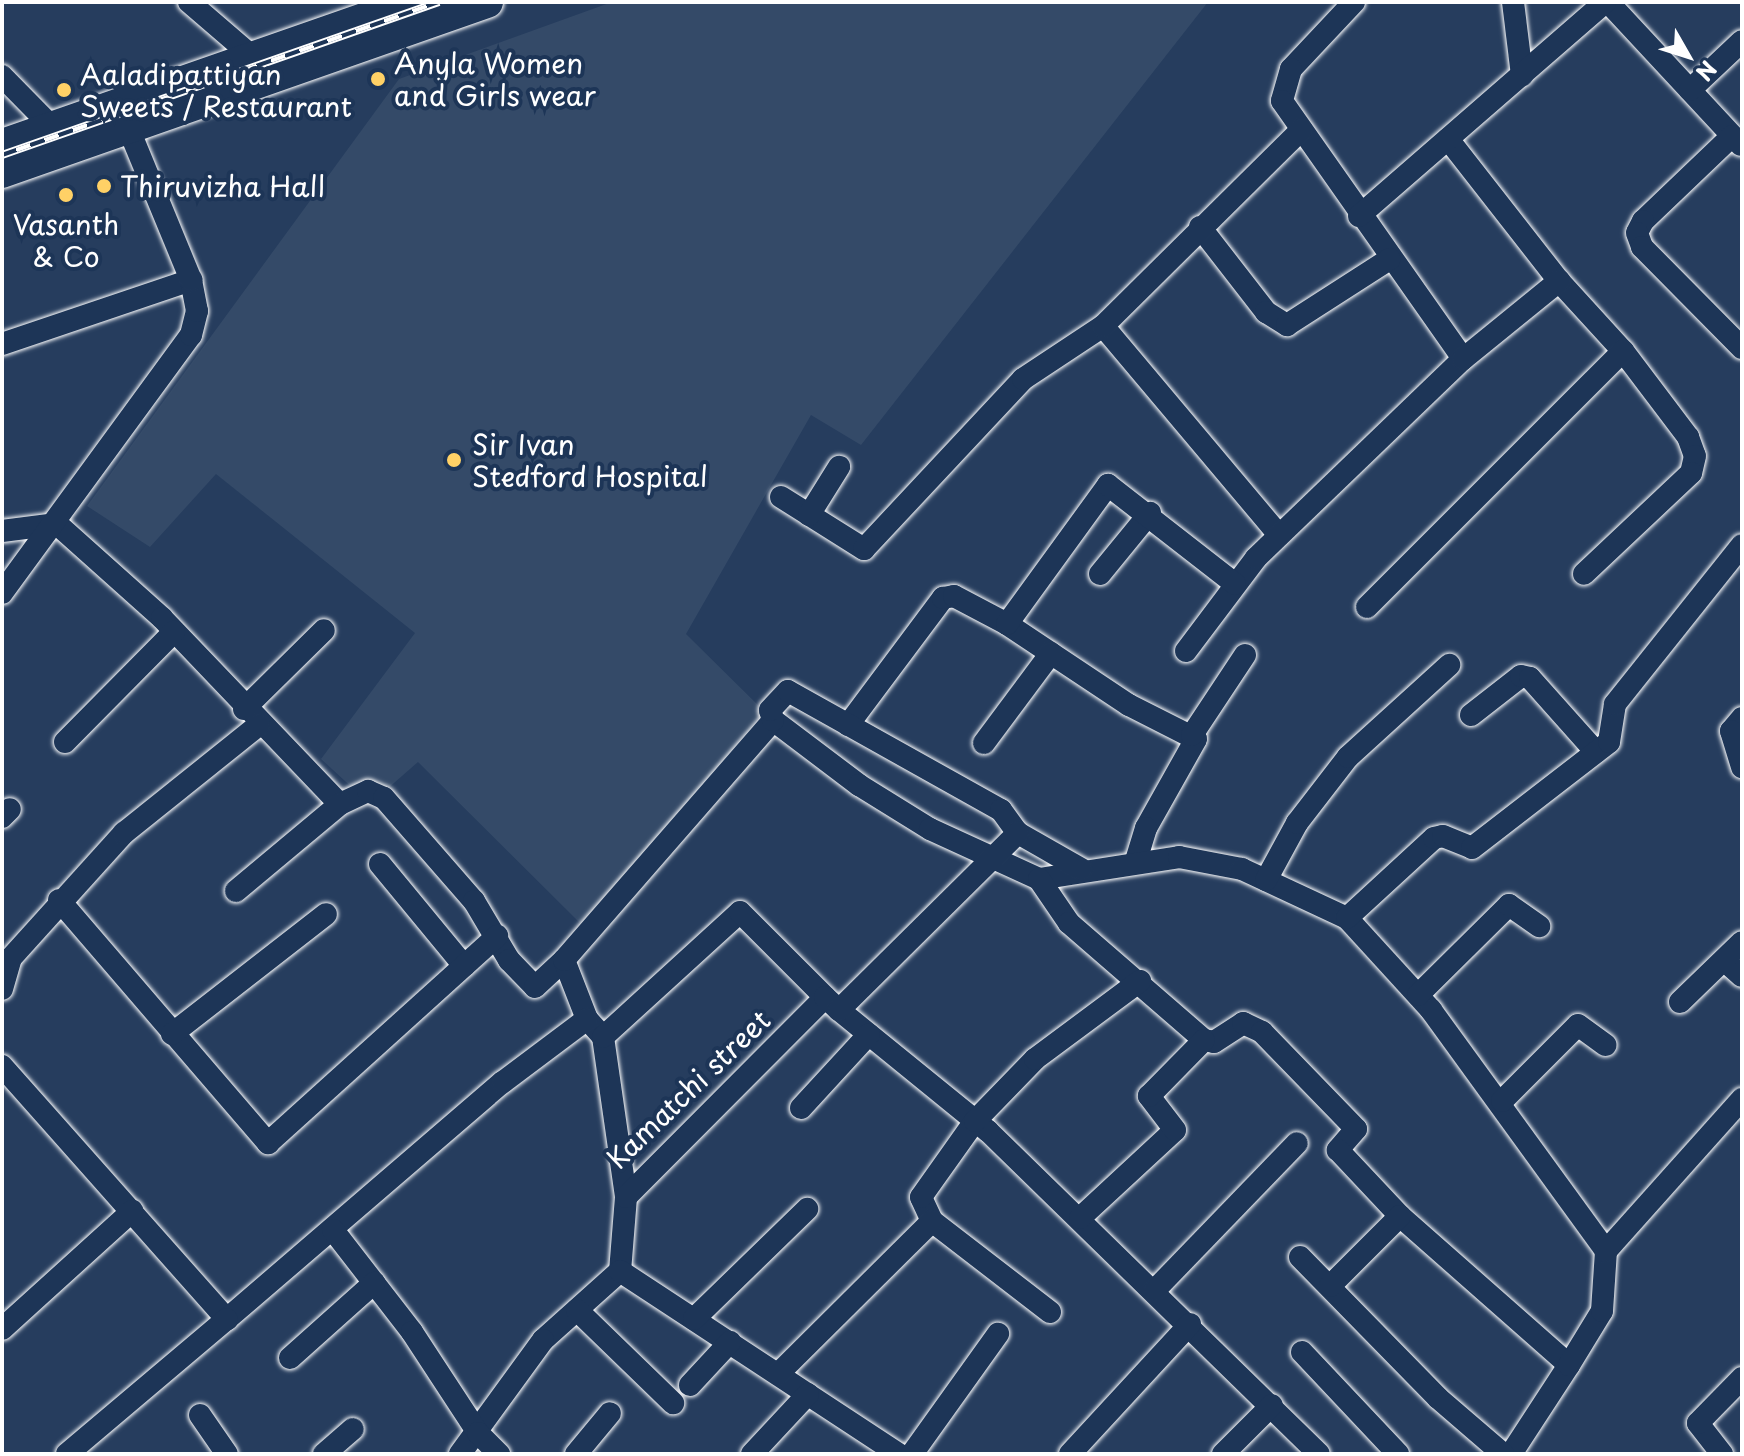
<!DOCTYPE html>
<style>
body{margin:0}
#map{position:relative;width:1744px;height:1456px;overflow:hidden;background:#263d5e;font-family:"Playpen Sans",sans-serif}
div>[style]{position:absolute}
.built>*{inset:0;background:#344a68}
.roads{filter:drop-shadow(0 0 2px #fff) drop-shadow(0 0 2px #fff)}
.minor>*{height:22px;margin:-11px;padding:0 11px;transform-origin:11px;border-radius:11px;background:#1d3557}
.highway>*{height:32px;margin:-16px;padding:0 16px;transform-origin:16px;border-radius:16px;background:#1d3557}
.rail>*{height:8px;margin-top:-4px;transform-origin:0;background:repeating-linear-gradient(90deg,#1d3557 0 15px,#fff 0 30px);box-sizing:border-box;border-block:2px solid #fff}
.dots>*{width:22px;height:22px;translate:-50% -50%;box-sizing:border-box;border:4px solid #1d3557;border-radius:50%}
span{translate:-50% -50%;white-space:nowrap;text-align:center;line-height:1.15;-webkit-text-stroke:8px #1d3557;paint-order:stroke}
.poi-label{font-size:28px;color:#fff}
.left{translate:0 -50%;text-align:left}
.street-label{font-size:28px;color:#fff}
.frame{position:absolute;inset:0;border:4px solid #fff;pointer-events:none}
.north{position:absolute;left:1648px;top:16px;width:80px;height:80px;-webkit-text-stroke:6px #1d3557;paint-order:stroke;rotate:129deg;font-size:22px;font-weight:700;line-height:32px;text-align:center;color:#fff}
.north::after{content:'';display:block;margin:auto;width:28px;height:36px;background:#fff;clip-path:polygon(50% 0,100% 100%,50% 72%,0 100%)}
</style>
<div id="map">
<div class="built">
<i style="clip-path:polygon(612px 2px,1208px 2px,861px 445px,811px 415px,686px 634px,764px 711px,584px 927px,418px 762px,370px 804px,321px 759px,415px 633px,216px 474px,150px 547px,87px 506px,399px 79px)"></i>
</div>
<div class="roads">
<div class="minor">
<i style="left:189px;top:2px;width:84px;rotate:40.7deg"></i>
<i style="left:253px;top:57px;width:11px;rotate:68deg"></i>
<i style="left:1354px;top:2px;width:92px;rotate:133.2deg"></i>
<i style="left:1291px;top:69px;width:33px;rotate:106deg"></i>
<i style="left:1282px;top:101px;width:315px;rotate:54.9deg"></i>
<i style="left:1513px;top:2px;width:74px;rotate:83deg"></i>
<i style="left:1608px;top:2px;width:195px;rotate:47.1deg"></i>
<i style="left:2px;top:76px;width:81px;rotate:45.5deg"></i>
<i style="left:1690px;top:90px;width:71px;rotate:-43.3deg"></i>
<i style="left:1732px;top:136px;width:123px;rotate:136.3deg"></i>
<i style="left:1643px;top:221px;width:13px;rotate:117deg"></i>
<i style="left:1637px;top:233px;width:15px;rotate:70deg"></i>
<i style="left:1642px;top:247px;width:142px;rotate:45.3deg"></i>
<i style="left:1448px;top:139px;width:180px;rotate:52deg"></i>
<i style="left:1559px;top:281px;width:95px;rotate:47.6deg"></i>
<i style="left:1623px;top:351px;width:108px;rotate:52.9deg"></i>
<i style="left:1688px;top:437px;width:20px;rotate:70deg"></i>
<i style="left:1695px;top:456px;width:17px;rotate:103deg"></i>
<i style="left:1691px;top:473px;width:147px;rotate:136.7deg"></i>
<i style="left:1359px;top:216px;width:326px;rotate:-41deg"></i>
<i style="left:1200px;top:227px;width:108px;rotate:52.2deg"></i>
<i style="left:1266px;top:312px;width:25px;rotate:32deg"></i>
<i style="left:1287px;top:325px;width:122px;rotate:-32.7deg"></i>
<i style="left:2px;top:344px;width:200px;rotate:-18.7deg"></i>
<i style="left:781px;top:497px;width:98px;rotate:32.1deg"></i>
<i style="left:864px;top:549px;width:233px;rotate:-46.9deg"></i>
<i style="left:1023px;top:379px;width:96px;rotate:-33.5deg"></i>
<i style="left:809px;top:515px;width:57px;rotate:-58deg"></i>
<i style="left:2px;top:531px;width:55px;rotate:-7.3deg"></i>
<i style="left:57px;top:524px;width:141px;rotate:41.8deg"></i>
<i style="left:162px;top:618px;width:257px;rotate:46.3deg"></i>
<i style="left:340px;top:804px;width:31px;rotate:-25deg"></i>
<i style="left:368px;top:791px;width:17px;rotate:24deg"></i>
<i style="left:384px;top:798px;width:137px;rotate:48.9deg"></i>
<i style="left:474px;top:901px;width:69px;rotate:59.3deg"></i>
<i style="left:509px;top:960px;width:37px;rotate:46deg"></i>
<i style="left:535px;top:987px;width:40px;rotate:-43deg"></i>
<i style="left:564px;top:960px;width:63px;rotate:68.7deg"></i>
<i style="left:587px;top:1019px;width:24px;rotate:48deg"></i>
<i style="left:603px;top:1037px;width:162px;rotate:81.8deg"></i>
<i style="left:626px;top:1197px;width:74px;rotate:94.6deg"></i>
<i style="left:620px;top:1271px;width:103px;rotate:138.1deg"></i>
<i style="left:543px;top:1340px;width:141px;rotate:126.1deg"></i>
<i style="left:1279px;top:535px;width:273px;rotate:-130.1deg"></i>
<i style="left:1103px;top:326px;width:279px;rotate:-44.7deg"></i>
<i style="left:1100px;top:574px;width:79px;rotate:-50.7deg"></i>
<i style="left:2px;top:593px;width:320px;rotate:-53.8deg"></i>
<i style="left:191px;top:335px;width:25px;rotate:-76deg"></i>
<i style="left:197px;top:311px;width:32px;rotate:-101deg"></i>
<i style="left:191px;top:280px;width:165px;rotate:-112.4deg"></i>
<i style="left:1367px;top:607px;width:362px;rotate:-45deg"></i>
<i style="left:1007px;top:624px;width:146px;rotate:33.6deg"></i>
<i style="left:1129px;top:705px;width:75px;rotate:26.9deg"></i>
<i style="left:1196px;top:739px;width:102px;rotate:119.3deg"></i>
<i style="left:1146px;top:828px;width:34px;rotate:107deg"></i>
<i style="left:1186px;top:651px;width:116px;rotate:-53deg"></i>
<i style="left:1256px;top:558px;width:287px;rotate:-43.9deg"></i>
<i style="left:1463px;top:359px;width:124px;rotate:-39.1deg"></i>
<i style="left:244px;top:709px;width:112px;rotate:-44.6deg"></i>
<i style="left:1471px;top:715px;width:63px;rotate:-38deg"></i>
<i style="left:1521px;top:676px;width:9px;rotate:13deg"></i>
<i style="left:1530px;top:678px;width:99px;rotate:48.3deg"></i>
<i style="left:1742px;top:718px;width:17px;rotate:130deg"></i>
<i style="left:1731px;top:731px;width:38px;rotate:73deg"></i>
<i style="left:773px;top:720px;width:108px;rotate:37.1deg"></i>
<i style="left:859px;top:785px;width:84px;rotate:31.8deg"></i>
<i style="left:930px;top:829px;width:120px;rotate:24.6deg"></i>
<i style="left:1039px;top:879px;width:142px;rotate:-8.9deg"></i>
<i style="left:1179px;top:857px;width:64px;rotate:10.8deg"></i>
<i style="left:1242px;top:869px;width:116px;rotate:25deg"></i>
<i style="left:1347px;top:918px;width:125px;rotate:47.6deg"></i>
<i style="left:1431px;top:1010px;width:298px;rotate:54deg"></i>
<i style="left:848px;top:725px;width:159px;rotate:-53.2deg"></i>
<i style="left:943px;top:598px;width:11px;rotate:-10deg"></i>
<i style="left:954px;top:596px;width:60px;rotate:27.8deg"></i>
<i style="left:1007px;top:624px;width:172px;rotate:-54deg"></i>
<i style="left:1108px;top:485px;width:161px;rotate:37.9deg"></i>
<i style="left:1192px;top:735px;width:96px;rotate:-56.5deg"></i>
<i style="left:65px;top:742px;width:155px;rotate:-45.3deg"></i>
<i style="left:984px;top:743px;width:112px;rotate:-53.3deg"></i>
<i style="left:2px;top:817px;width:11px;rotate:-45deg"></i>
<i style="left:380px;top:864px;width:132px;rotate:50.5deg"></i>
<i style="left:1039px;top:879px;width:53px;rotate:55.7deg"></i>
<i style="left:1069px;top:923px;width:179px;rotate:40.9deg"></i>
<i style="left:1204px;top:1040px;width:10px;rotate:11deg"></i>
<i style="left:1214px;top:1042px;width:35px;rotate:-33deg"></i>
<i style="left:1243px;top:1023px;width:21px;rotate:25deg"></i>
<i style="left:1262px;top:1032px;width:135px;rotate:45.9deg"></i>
<i style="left:1356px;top:1129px;width:28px;rotate:131deg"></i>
<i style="left:1338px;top:1150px;width:91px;rotate:46.8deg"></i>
<i style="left:1400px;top:1216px;width:225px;rotate:41.4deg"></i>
<i style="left:1569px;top:1365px;width:106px;rotate:123.1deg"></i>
<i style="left:1266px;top:880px;width:65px;rotate:-61.5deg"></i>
<i style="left:1297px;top:823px;width:83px;rotate:-52.3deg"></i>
<i style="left:1348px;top:757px;width:137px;rotate:-42.3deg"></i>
<i style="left:236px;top:891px;width:136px;rotate:-39.9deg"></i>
<i style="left:59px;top:900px;width:321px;rotate:49.3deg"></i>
<i style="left:268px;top:1143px;width:309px;rotate:-42.1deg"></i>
<i style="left:1347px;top:918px;width:118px;rotate:-42.6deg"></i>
<i style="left:1434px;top:838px;width:9px;rotate:-13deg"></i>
<i style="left:1443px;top:836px;width:31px;rotate:22deg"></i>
<i style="left:1472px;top:848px;width:173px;rotate:-37.7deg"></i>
<i style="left:1609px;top:742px;width:38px;rotate:-81deg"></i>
<i style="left:1615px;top:704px;width:203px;rotate:-51.4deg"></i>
<i style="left:564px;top:960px;width:318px;rotate:-48.9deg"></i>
<i style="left:773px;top:720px;width:10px;rotate:-107deg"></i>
<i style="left:770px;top:710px;width:26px;rotate:-47deg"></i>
<i style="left:788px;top:691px;width:244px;rotate:29.2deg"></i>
<i style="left:1001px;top:810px;width:29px;rotate:54deg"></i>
<i style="left:1018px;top:833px;width:73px;rotate:29.7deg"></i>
<i style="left:1724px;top:960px;width:24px;rotate:42deg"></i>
<i style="left:2px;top:989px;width:32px;rotate:-74deg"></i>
<i style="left:11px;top:958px;width:169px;rotate:-47.9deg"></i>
<i style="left:124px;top:833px;width:173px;rotate:-38.7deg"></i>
<i style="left:1418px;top:995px;width:128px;rotate:-44.7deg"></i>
<i style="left:1509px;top:905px;width:37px;rotate:35deg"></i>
<i style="left:1680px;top:1002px;width:86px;rotate:-44.1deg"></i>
<i style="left:839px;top:1010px;width:192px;rotate:39.1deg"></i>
<i style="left:988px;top:1131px;width:462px;rotate:44.3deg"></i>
<i style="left:172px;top:1034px;width:195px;rotate:-37.9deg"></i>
<i style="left:603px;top:1037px;width:185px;rotate:-42.4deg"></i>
<i style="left:740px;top:912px;width:120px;rotate:45deg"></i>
<i style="left:2px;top:1066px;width:339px;rotate:48.4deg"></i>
<i style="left:227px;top:1319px;width:364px;rotate:-40.7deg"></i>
<i style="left:503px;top:1082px;width:105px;rotate:-36.9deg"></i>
<i style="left:1502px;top:1101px;width:107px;rotate:-45deg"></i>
<i style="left:1578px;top:1025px;width:34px;rotate:36deg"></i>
<i style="left:801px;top:1108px;width:100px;rotate:-47.4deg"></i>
<i style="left:626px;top:1197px;width:282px;rotate:-45.1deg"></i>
<i style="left:825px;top:997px;width:19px;rotate:43deg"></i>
<i style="left:839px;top:1010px;width:252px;rotate:-44.7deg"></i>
<i style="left:1080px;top:1218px;width:129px;rotate:-42.8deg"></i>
<i style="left:1175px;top:1130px;width:43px;rotate:-127.4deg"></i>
<i style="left:1149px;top:1096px;width:78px;rotate:-45.5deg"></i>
<i style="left:333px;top:1230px;width:129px;rotate:52.2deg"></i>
<i style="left:412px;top:1332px;width:121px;rotate:56.8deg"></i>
<i style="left:478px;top:1433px;width:30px;rotate:45deg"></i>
<i style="left:1300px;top:1257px;width:197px;rotate:45.6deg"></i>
<i style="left:1438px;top:1398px;width:86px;rotate:40.7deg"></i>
<i style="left:620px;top:1271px;width:334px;rotate:33.3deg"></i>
<i style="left:1330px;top:1286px;width:99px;rotate:-45deg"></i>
<i style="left:1155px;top:1290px;width:204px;rotate:-46deg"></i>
<i style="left:577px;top:1310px;width:134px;rotate:44.1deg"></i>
<i style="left:1050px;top:1312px;width:149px;rotate:-142.4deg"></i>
<i style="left:932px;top:1221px;width:26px;rotate:-115deg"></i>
<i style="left:921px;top:1197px;width:93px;rotate:-54.6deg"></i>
<i style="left:975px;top:1121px;width:86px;rotate:-45.9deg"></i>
<i style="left:1035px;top:1059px;width:131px;rotate:-36.6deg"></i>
<i style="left:694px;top:1319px;width:158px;rotate:-44.2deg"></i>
<i style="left:2px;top:1329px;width:176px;rotate:-42.2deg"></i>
<i style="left:1302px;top:1352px;width:140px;rotate:46.7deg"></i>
<i style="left:290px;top:1358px;width:113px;rotate:-41.8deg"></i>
<i style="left:1569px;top:1365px;width:63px;rotate:-58.6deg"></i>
<i style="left:1602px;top:1311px;width:60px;rotate:-86.2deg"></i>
<i style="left:1606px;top:1251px;width:204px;rotate:-48.2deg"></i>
<i style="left:778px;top:1374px;width:217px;rotate:-44.8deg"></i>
<i style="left:690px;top:1385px;width:59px;rotate:-47.1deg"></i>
<i style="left:200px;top:1415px;width:47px;rotate:55.3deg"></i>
<i style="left:67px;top:1454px;width:209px;rotate:-40.2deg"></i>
<i style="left:324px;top:1454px;width:38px;rotate:-41deg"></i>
<i style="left:576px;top:1454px;width:53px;rotate:-50.3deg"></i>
<i style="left:752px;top:1454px;width:82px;rotate:-47deg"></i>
<i style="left:912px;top:1454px;width:148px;rotate:-54.4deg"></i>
<i style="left:1070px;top:1454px;width:177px;rotate:-47.3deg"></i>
<i style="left:1223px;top:1454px;width:69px;rotate:-45deg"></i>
<i style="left:1722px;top:1454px;width:39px;rotate:-128deg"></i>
<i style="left:1698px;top:1423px;width:63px;rotate:-45.6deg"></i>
</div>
<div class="highway">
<i style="left:2px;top:145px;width:435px;rotate:-19.2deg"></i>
<i style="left:2px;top:172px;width:514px;rotate:-19.32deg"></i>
</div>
</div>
<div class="rail">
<i style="left:2px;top:155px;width:463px;rotate:-19.3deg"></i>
</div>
<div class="dots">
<i style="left:378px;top:79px;background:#ffd166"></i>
<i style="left:64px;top:90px;background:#ffd166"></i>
<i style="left:104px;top:186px;background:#ffd166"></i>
<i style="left:66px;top:195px;background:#ffd166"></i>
<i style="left:454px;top:460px;background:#ffd166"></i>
</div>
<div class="poi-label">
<span class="left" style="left:394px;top:79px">Anyla Women<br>and Girls wear</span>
<span class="left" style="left:80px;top:90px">Aaladipattiyan<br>Sweets / Restaurant</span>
<span class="left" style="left:120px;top:186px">Thiruvizha Hall</span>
<span style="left:66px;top:240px">Vasanth<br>&amp; Co</span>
<span class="left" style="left:472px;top:460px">Sir Ivan<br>Stedford Hospital</span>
</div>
<div class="street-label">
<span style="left:688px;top:1089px;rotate:-44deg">Kamatchi street</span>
</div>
<div class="frame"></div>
<div class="north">N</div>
</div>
